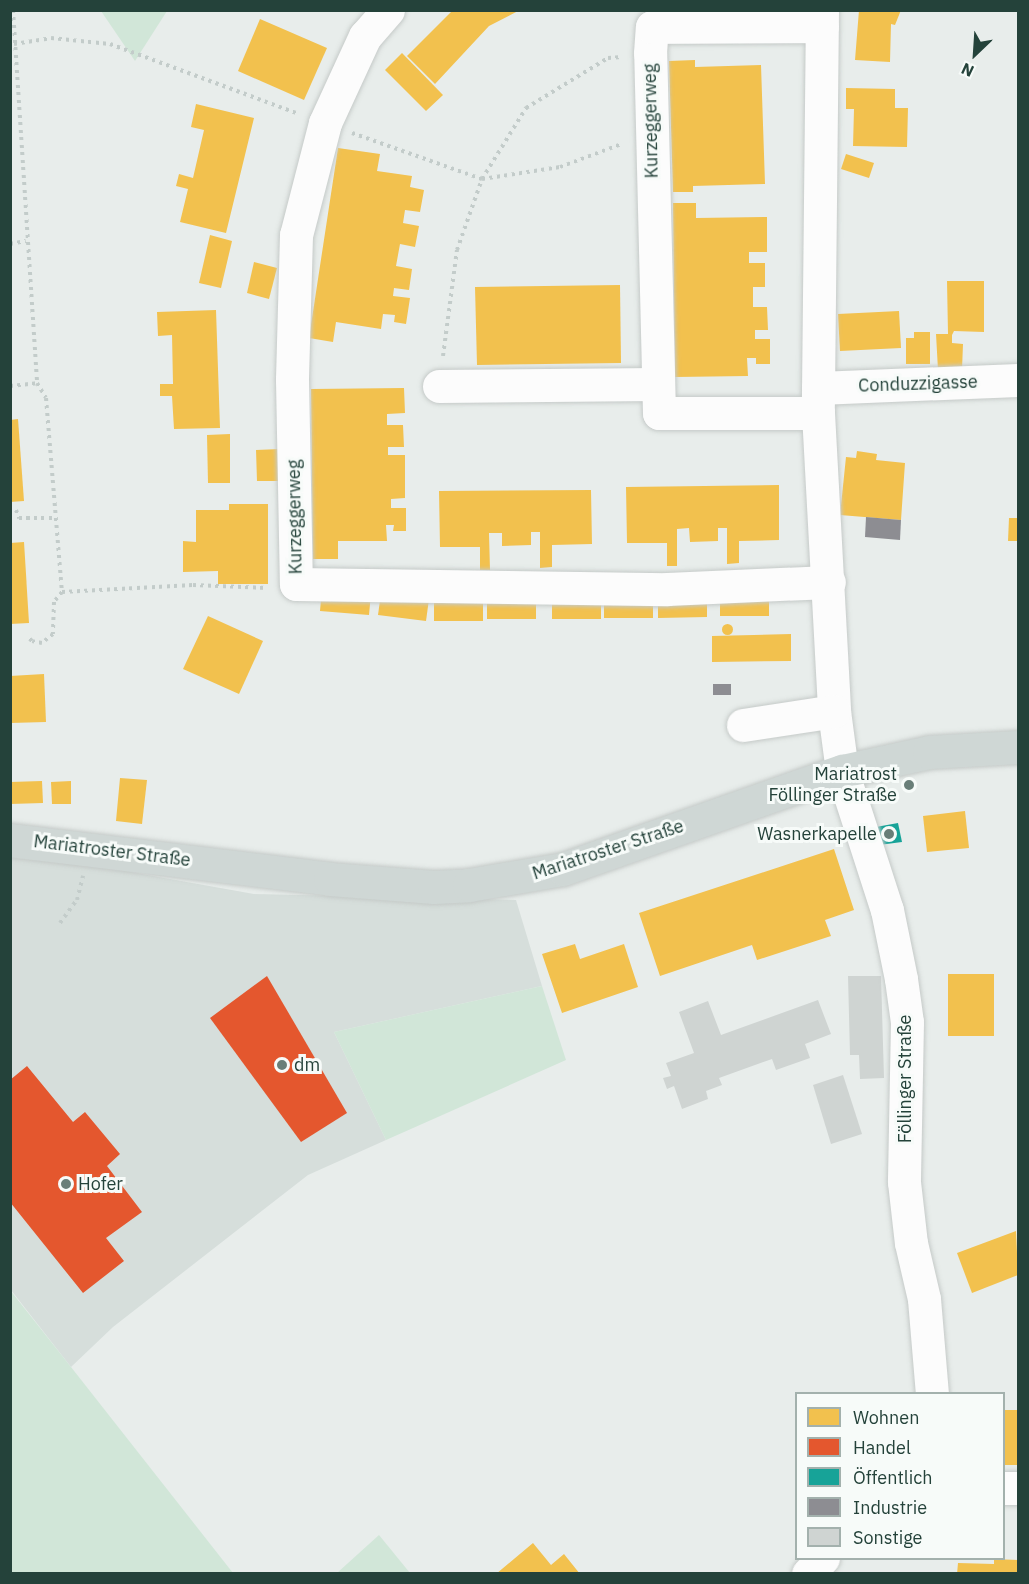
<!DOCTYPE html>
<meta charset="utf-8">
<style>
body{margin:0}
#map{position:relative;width:1029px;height:1584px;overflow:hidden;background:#e8edeb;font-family:"IBM Plex Sans",sans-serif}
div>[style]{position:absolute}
.built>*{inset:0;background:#d6dedb}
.green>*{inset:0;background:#d1e6d8}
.homes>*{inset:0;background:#f2c14e}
.round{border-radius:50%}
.shops>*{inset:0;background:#e4572e}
.public>*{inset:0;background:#17a398}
.industry>*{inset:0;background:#8d8d92}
.building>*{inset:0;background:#cfd4d2}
.path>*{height:4px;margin-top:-2px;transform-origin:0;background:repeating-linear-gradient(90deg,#c3ccca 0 3px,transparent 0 7.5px)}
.roads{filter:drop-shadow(0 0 2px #c5cac8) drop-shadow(0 0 2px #c5cac8)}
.minor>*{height:33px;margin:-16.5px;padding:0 16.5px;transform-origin:16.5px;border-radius:16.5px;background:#fcfcfc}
.major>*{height:33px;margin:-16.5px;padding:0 16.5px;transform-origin:16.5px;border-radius:16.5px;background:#cfd7d5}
.dots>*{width:16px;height:16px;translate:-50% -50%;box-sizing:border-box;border:3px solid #f7fbf9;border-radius:50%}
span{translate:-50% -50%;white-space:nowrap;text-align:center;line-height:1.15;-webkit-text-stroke:6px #f7fbf9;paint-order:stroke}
.street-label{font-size:18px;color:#24423a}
.poi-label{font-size:18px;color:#24423a}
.right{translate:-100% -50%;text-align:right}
.left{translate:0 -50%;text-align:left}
.frame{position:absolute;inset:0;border:12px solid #24423a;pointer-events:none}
.legend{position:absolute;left:795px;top:1392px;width:210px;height:168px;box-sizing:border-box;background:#f7fbf9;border:2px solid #a3b1ad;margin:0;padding:8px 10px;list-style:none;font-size:18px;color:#24423a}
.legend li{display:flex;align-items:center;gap:12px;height:30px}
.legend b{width:30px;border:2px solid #a3b1ad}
.north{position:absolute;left:945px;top:24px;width:60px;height:60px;-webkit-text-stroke:4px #f7fbf9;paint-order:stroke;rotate:205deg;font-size:16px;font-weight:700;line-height:24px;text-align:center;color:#24423a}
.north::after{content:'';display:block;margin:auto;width:21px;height:27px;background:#24423a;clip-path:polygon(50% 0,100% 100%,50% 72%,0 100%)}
</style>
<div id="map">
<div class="built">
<i style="clip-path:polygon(11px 858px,86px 864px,254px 894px,516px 900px,542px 986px,334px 1032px,386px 1140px,308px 1175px,113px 1327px,71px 1367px,11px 1290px)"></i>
</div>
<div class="green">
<i style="clip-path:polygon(101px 11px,167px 11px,135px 61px)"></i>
<i style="clip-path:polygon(542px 986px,566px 1060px,386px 1140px,334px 1032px)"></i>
<i style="clip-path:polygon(10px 1290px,71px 1367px,233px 1573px,11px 1573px)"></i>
<i style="clip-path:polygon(379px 1535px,410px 1573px,337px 1573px)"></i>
</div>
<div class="homes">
<i style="clip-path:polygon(453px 10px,520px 10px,489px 26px,435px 84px,407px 56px)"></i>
<i style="clip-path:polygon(859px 10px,901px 10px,895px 25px,891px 24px,890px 62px,855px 60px)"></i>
<i style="clip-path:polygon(260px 19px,327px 48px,304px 100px,238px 71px)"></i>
<i style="clip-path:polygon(402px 53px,443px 95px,426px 111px,385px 70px)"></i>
<i style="clip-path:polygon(695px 60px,695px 67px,761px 65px,765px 184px,693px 186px,693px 192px,673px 192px,669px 61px)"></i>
<i style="clip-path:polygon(846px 88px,895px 89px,895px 108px,908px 108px,907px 147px,853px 146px,854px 109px,846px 109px)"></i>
<i style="clip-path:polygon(196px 104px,254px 118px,226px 233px,180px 222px,188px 189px,176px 186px,179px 174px,193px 178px,204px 130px,191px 127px)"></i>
<i style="clip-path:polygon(338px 148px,380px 154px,377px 171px,412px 176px,410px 187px,424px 190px,420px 212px,405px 210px,403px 223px,419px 226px,415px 247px,400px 244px,396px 266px,412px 269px,409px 290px,394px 288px,393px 296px,410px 298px,406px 324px,394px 322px,395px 315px,383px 314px,381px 329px,336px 322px,333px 342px,309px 338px)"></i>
<i style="clip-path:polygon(846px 154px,874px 163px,869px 178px,841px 169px)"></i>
<i style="clip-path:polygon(673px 203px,696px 203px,696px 218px,767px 217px,767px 252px,749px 252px,749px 263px,765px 263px,765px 287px,753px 287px,753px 307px,767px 307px,768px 330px,755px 330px,755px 339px,770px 339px,770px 364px,756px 364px,756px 358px,747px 358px,748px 376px,675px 377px)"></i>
<i style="clip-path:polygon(210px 235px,232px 241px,221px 288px,199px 283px)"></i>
<i style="clip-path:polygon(254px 262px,277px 268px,269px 299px,247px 293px)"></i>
<i style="clip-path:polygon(947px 281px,984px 281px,984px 332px,954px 331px,952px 335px,952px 343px,963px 344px,962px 370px,938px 370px,936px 334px,948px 334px)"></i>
<i style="clip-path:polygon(620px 285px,621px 363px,477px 365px,475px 287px)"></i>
<i style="clip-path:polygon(216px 310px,220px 428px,174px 429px,172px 396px,160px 396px,160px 384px,173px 384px,172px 335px,158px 336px,157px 312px)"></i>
<i style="clip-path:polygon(899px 311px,901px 348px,840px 351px,838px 314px)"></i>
<i style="clip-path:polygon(914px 332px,930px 332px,930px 364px,906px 364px,906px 338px,914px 338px)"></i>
<i style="clip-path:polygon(404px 388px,405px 413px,387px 414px,387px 425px,403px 425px,404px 447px,388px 447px,388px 455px,405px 455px,405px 498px,391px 499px,391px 508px,406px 508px,406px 531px,393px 531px,394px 525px,386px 525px,387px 541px,338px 541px,338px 559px,313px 559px,311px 389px)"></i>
<i style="clip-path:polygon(18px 419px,24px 501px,10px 502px,10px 420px)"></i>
<i style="clip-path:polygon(230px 434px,230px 483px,208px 483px,207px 435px)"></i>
<i style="clip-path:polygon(280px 449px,280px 481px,257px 481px,256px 450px)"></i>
<i style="clip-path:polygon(857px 451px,877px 454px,876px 460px,905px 463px,901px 520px,840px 515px,846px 457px,856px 458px)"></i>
<i style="clip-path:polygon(779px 485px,779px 540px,739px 541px,739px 563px,727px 564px,727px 528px,718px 528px,718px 541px,690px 542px,689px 528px,677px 529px,677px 566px,667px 566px,667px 543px,627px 543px,626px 487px)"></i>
<i style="clip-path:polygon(591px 490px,592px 544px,552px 545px,552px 567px,540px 568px,540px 532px,531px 532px,531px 545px,502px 546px,502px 533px,489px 533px,490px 570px,480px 570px,480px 547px,440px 547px,439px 491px)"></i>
<i style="clip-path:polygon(229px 504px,268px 504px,268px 584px,218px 584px,218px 571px,183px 572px,183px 541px,196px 542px,196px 510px,229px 510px)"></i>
<i style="clip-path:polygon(1009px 518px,1018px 518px,1018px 541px,1008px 541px)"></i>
<i style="clip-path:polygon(24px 542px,29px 623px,10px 624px,10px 543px)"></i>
<i style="clip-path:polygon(322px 589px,371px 593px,369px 615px,320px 611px)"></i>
<i style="clip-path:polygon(381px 593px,429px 599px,426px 621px,378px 615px)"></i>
<i style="clip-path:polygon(720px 593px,769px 593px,769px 616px,720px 616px)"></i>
<i style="clip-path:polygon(604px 595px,653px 595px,653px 618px,604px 618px)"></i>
<i style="clip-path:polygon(658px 595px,707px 595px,707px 617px,658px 618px)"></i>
<i style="clip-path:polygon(601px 596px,601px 619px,552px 619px,552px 597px)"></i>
<i style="clip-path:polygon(487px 597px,536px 597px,536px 619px,487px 619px)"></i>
<i style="clip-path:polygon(483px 598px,483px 621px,434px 621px,434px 599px)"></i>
<i style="clip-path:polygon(208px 616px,263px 641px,239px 694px,183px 669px)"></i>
<i class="round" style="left:721.5px;top:623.5px;width:11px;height:11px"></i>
<i style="clip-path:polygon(791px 634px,791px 661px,712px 662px,712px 636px)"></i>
<i style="clip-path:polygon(44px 674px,46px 722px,10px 723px,10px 676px)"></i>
<i style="clip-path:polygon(120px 778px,147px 780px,142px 824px,116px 821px)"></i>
<i style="clip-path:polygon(42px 781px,43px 803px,10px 804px,10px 782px)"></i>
<i style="clip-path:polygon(71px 781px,71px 804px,52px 804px,51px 782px)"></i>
<i style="clip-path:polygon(965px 811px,969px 848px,927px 852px,923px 816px)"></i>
<i style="clip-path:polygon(834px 849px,854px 910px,825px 920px,831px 936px,757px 960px,752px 945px,660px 976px,639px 913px)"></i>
<i style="clip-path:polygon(575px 944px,580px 959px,624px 944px,638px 987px,562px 1013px,542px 954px)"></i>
<i style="clip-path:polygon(948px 974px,994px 974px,994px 1036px,948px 1036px)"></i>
<i style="clip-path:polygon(1016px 1231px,1018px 1275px,972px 1293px,957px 1253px)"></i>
<i style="clip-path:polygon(1004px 1410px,1018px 1410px,1018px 1465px,1004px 1465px)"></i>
<i style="clip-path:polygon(533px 1543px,551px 1565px,564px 1554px,580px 1574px,496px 1574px)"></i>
<i style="clip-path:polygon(994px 1559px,1018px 1560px,1018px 1574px,957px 1574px,958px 1563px,994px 1564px)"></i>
</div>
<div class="shops">
<i style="clip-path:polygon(267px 976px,347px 1113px,301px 1142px,210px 1018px)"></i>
<i style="clip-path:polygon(27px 1066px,73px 1122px,85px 1112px,120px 1154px,107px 1166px,142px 1212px,106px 1238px,124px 1261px,83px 1293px,10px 1202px,10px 1080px)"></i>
</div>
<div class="public">
<i style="clip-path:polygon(898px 823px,902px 842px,879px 845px,876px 827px)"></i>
</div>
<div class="industry">
<i style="clip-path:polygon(866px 517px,901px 520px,900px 540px,865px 537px)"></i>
<i style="clip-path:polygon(713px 684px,731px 684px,731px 695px,713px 695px)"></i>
</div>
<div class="building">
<i style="clip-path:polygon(848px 976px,881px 976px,884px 1078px,860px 1079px,859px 1055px,850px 1055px)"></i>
<i style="clip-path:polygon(818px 1000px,831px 1034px,805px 1044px,810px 1058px,776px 1070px,772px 1059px,719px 1078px,722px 1085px,706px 1091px,708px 1099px,682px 1109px,674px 1086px,667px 1089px,663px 1078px,671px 1076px,666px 1063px,694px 1053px,679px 1012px,708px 1001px,721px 1035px)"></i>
<i style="clip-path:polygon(843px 1075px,862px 1134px,831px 1144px,813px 1085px)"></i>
</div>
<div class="path">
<i style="left:13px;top:10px;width:374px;rotate:86.3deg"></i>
<i style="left:37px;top:383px;width:17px;rotate:59deg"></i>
<i style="left:46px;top:398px;width:195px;rotate:85.3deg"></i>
<i style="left:62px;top:592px;width:13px;rotate:129deg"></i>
<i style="left:54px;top:602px;width:32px;rotate:92deg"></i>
<i style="left:53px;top:634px;width:14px;rotate:141deg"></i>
<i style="left:42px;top:643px;width:10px;rotate:-169deg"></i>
<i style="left:32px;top:641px;width:7px;rotate:-135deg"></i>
<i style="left:14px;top:44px;width:37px;rotate:-9deg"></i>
<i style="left:51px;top:38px;width:59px;rotate:5.8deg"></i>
<i style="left:110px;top:44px;width:199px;rotate:20.3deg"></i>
<i style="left:352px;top:133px;width:138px;rotate:19.5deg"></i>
<i style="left:482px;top:179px;width:79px;rotate:-8.7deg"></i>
<i style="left:560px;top:167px;width:66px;rotate:-20.4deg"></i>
<i style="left:10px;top:244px;width:16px;rotate:-11deg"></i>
<i style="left:443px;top:356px;width:107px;rotate:-82.5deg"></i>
<i style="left:457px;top:250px;width:75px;rotate:-70.6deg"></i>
<i style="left:482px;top:179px;width:84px;rotate:-58.2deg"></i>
<i style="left:526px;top:108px;width:96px;rotate:-31.4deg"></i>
<i style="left:608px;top:58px;width:14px;rotate:-4deg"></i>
<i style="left:10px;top:386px;width:27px;rotate:-6deg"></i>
<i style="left:16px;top:510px;width:9px;rotate:69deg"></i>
<i style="left:19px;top:518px;width:36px"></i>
<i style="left:62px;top:592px;width:131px;rotate:-3.1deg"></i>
<i style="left:193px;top:585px;width:75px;rotate:2.3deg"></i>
<i style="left:60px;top:923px;width:29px;rotate:-54deg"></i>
<i style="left:77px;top:900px;width:25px;rotate:-76deg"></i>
</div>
<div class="roads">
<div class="minor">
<i style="left:388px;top:10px;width:35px;rotate:131deg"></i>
<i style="left:365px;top:36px;width:96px;rotate:114.7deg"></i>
<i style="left:325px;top:123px;width:116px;rotate:104.5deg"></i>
<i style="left:296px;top:235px;width:145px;rotate:91.6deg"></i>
<i style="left:292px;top:380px;width:204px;rotate:88.9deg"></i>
<i style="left:296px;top:584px;width:371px;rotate:0.8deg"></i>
<i style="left:667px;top:589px;width:162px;rotate:-2.5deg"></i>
<i style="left:822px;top:10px;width:403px;rotate:90.6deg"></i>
<i style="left:818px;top:413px;width:298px;rotate:86.9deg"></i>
<i style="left:834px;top:711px;width:61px;rotate:82.4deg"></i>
<i style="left:842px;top:771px;width:146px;rotate:72.1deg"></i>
<i style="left:887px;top:910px;width:70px;rotate:78.5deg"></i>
<i style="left:901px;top:979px;width:43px;rotate:82.1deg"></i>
<i style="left:907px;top:1022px;width:160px;rotate:91.1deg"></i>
<i style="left:904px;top:1182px;width:61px;rotate:83.5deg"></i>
<i style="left:911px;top:1243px;width:57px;rotate:76.9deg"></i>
<i style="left:924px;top:1299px;width:95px;rotate:85.2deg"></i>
<i style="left:439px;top:386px;width:217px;rotate:-0.5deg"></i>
<i style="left:818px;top:388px;width:200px;rotate:-2.3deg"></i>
<i style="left:818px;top:413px;width:159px;rotate:180deg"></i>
<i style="left:659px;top:413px;width:360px;rotate:-91.4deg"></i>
<i style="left:650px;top:53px;width:26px;rotate:-86deg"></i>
<i style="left:652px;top:27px;width:170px;rotate:-0.3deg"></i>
<i style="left:743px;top:725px;width:92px;rotate:-8.7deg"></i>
<i style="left:1004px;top:1488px;width:14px"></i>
<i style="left:808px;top:1574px;width:22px;rotate:-47deg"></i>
</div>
<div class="major">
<i style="left:10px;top:840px;width:322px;rotate:6.9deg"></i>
<i style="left:330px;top:879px;width:104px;rotate:4.4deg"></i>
<i style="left:434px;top:887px;width:35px;rotate:-3deg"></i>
<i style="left:469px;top:885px;width:95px;rotate:-9.7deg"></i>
<i style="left:563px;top:869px;width:296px;rotate:-19.4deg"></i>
<i style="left:842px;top:771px;width:89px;rotate:-12.3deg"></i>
<i style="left:929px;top:752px;width:89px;rotate:-3.2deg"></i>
</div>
</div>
<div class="dots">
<i style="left:909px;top:785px;background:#697e78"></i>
<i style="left:889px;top:834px;background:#697e78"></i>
<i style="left:282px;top:1065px;background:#697e78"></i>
<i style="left:66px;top:1184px;background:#697e78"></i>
</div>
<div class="street-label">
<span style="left:651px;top:121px;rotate:-91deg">Kurzeggerweg</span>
<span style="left:918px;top:384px;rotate:-2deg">Conduzzigasse</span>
<span style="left:295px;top:517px;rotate:-91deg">Kurzeggerweg</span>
<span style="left:608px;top:850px;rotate:-18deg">Mariatroster Straße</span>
<span style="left:112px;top:851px;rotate:7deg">Mariatroster Straße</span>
<span style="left:905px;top:1079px;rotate:-90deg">Föllinger Straße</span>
</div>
<div class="poi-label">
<span class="right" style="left:897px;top:785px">Mariatrost<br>Föllinger Straße</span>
<span class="right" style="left:877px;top:834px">Wasnerkapelle</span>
<span class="left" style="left:294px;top:1065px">dm</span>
<span class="left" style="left:78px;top:1184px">Hofer</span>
</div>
<div class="frame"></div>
<ul class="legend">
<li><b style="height:16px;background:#f2c14e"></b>Wohnen</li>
<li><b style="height:16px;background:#e4572e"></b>Handel</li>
<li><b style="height:16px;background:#17a398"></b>Öffentlich</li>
<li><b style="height:16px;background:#8d8d92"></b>Industrie</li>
<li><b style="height:16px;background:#cfd4d2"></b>Sonstige</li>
</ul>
<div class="north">N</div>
</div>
